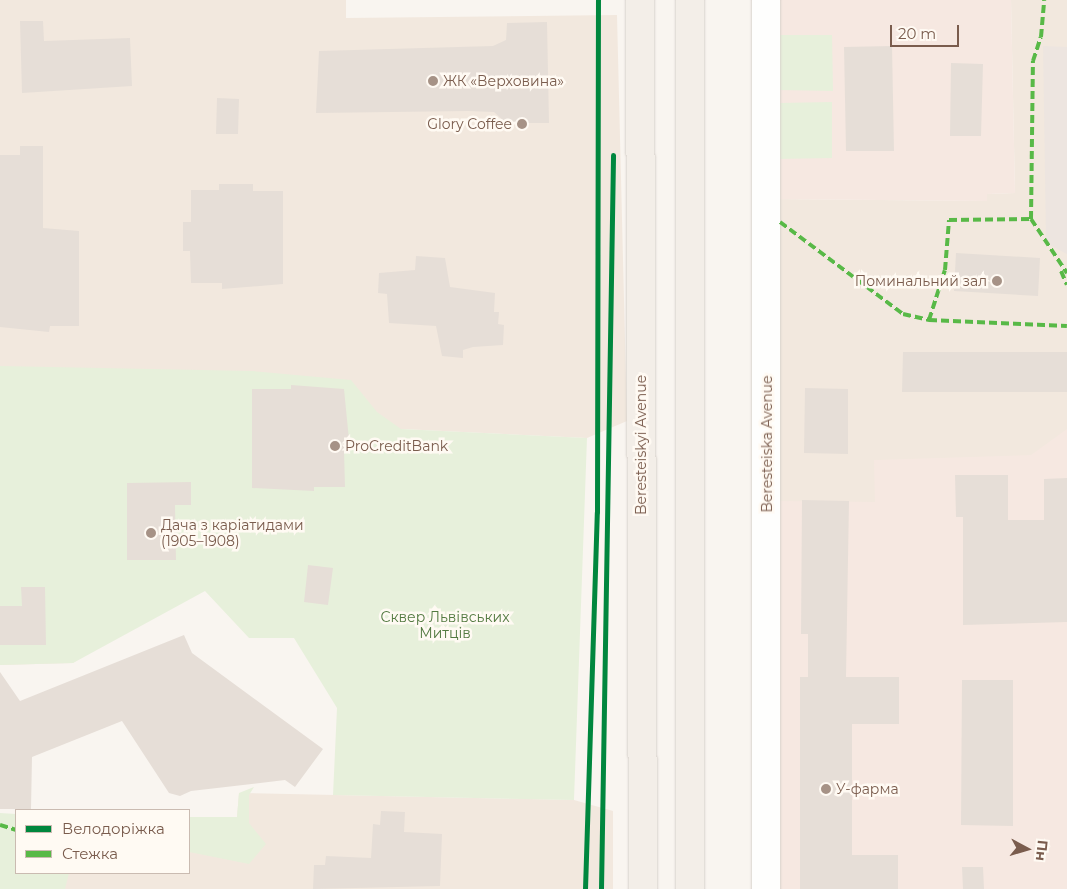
<!DOCTYPE html>
<meta charset="utf-8">
<style>
body{margin:0}
#map{position:relative;width:1067px;height:889px;overflow:hidden;background:#f9f5f0;font-family:Montserrat,sans-serif}
div>[style]{position:absolute}
.residential>*{inset:0;background:#f2e8de}
.commercial>*{inset:0;background:#f6e8e1}
.industrial>*{inset:0;background:#ede5e0}
.green>*{inset:0;background:#e7f0db}
.building>*{inset:0;background:#e6ded7}
.roads{filter:drop-shadow(0 0 1px #d7d1cb) drop-shadow(0 0 1px #d7d1cb)}
.minor>*{height:28px;margin:-14px;padding:0 14px;transform-origin:14px;border-radius:14px;background:#fefefd}
.primary>*{height:28px;margin:-14px;padding:0 14px;transform-origin:14px;border-radius:14px;background:#f3eee8}
.quiet>*{height:4px;margin-top:-2px;transform-origin:0;background:repeating-linear-gradient(90deg,#58b947 0 8px,transparent 0 12px)}
.cycleway>*{height:5px;margin:-2.5px;padding:0 2.5px;transform-origin:2.5px;border-radius:2.5px;background:#00873e}
.dots>*{width:14px;height:14px;translate:-50% -50%;box-sizing:border-box;border:2px solid #fffaf3;border-radius:50%}
span{translate:-50% -50%;white-space:nowrap;text-align:center;line-height:1.15;-webkit-text-stroke:5px #fffaf3;paint-order:stroke}
.poi-label{font-size:14px;color:#7a5c4d}
.left{translate:0 -50%;text-align:left}
.right{translate:-100% -50%;text-align:right}
.street-label{font-size:14px;color:#7a5c4d}
.park-label{font-size:14px;color:#537a41}
.legend{position:absolute;left:15px;top:809px;width:175px;height:65px;box-sizing:border-box;background:#fffaf3;border:1px solid #cabbb1;margin:0;padding:6px 9px;list-style:none;font-size:15px;color:#7a5c4d}
.legend li{display:flex;align-items:center;gap:10px;height:25px}
.legend b{width:25px;border:1px solid #cabbb1}
.north{position:absolute;left:1002px;top:824px;width:50px;height:50px;-webkit-text-stroke:4px #fffaf3;paint-order:stroke;rotate:96deg;font-size:14px;font-weight:700;line-height:20px;text-align:center;color:#7a5c4d}
.north::after{content:'';display:block;margin:auto;width:18px;height:22px;background:#7a5c4d;clip-path:polygon(50% 0,100% 100%,50% 72%,0 100%)}
.scale{position:absolute;left:890px;top:25px;width:69px;height:22px;box-sizing:border-box;border:2px solid #7a5c4d;border-top:0;padding-left:6px;font-size:15px;line-height:18px;white-space:nowrap;color:#7a5c4d;-webkit-text-stroke:4px #fffaf3;paint-order:stroke}
</style>
<div id="map">
<div class="residential">
<i style="clip-path:polygon(0 0,346px 0,346px 18px,617px 15px,627px 421px,587px 438px,402px 429px,311px 507px,73px 663px,0 665px)"></i>
<i style="clip-path:polygon(1011px 0,1067px 0,1067px 889px,766px 669px,773px 199px,987px 201px,987px 194px,1015px 193px)"></i>
<i style="clip-path:polygon(239px 793px,574px 800px,613px 811px,613px 889px,0 889px,16px 873px,189px 873px,189px 817px,237px 817px)"></i>
</div>
<div class="commercial">
<i style="clip-path:polygon(771px 0,1011px 0,1015px 193px,987px 194px,987px 201px,773px 199px)"></i>
<i style="clip-path:polygon(1067px 429px,1067px 889px,771px 889px,779px 501px,875px 502px,874px 460px,1031px 455px)"></i>
</div>
<div class="industrial">
<i style="clip-path:polygon(1043px 46px,1067px 47px,1067px 254px,1046px 243px)"></i>
</div>
<div class="green">
<i style="clip-path:polygon(778px 35px,832px 35px,833px 91px,778px 90px)"></i>
<i style="clip-path:polygon(832px 102px,832px 158px,776px 159px,778px 103px)"></i>
<i style="clip-path:polygon(0 366px,252px 371px,351px 380px,377px 412px,401px 429px,587px 438px,574px 800px,333px 795px,337px 708px,294px 638px,249px 638px,205px 591px,73px 663px,0 665px)"></i>
<i style="clip-path:polygon(254px 787px,249px 795px,249px 823px,266px 844px,249px 864px,189px 852px,189px 817px,237px 817px,239px 793px)"></i>
<i style="clip-path:polygon(0 813px,16px 814px,16px 873px,69px 873px,65px 889px,0 889px)"></i>
</div>
<div class="building">
<i style="clip-path:polygon(20px 21px,43px 21px,44px 41px,130px 38px,132px 86px,22px 93px)"></i>
<i style="clip-path:polygon(547px 22px,549px 123px,506px 123px,494px 112px,468px 111px,316px 113px,319px 51px,493px 46px,506px 40px,507px 23px)"></i>
<i style="clip-path:polygon(892px 46px,894px 151px,846px 151px,844px 47px)"></i>
<i style="clip-path:polygon(951px 63px,983px 64px,981px 136px,950px 136px)"></i>
<i style="clip-path:polygon(217px 98px,239px 99px,238px 134px,216px 134px)"></i>
<i style="clip-path:polygon(20px 146px,43px 146px,43px 228px,79px 231px,79px 326px,50px 326px,49px 332px,0 327px,0 155px,20px 155px)"></i>
<i style="clip-path:polygon(219px 184px,253px 184px,253px 191px,283px 191px,283px 284px,222px 289px,222px 283px,191px 283px,190px 251px,183px 251px,183px 222px,191px 222px,191px 190px,219px 190px)"></i>
<i style="clip-path:polygon(956px 253px,1040px 258px,1038px 296px,954px 291px)"></i>
<i style="clip-path:polygon(416px 256px,445px 258px,450px 287px,495px 293px,494px 312px,499px 312px,498px 324px,504px 325px,503px 345px,473px 347px,463px 350px,463px 358px,442px 356px,436px 326px,389px 323px,387px 294px,378px 293px,379px 273px,415px 270px)"></i>
<i style="clip-path:polygon(903px 352px,1067px 352px,1067px 392px,902px 392px)"></i>
<i style="clip-path:polygon(291px 385px,344px 389px,350px 450px,344px 450px,345px 487px,314px 487px,314px 491px,252px 488px,252px 389px,291px 389px)"></i>
<i style="clip-path:polygon(805px 388px,848px 389px,848px 454px,804px 453px)"></i>
<i style="clip-path:polygon(955px 475px,1008px 475px,1008px 520px,1044px 520px,1044px 479px,1067px 478px,1067px 622px,963px 625px,963px 517px,956px 517px)"></i>
<i style="clip-path:polygon(191px 482px,191px 505px,175px 505px,176px 560px,127px 560px,127px 483px)"></i>
<i style="clip-path:polygon(802px 500px,849px 501px,846px 677px,899px 677px,899px 724px,852px 724px,852px 855px,898px 855px,898px 889px,800px 889px,800px 677px,808px 677px,808px 634px,801px 634px)"></i>
<i style="clip-path:polygon(308px 565px,333px 568px,328px 605px,304px 602px)"></i>
<i style="clip-path:polygon(21px 587px,45px 587px,46px 645px,0 645px,0 606px,22px 606px)"></i>
<i style="clip-path:polygon(184px 635px,192px 653px,323px 749px,295px 787px,285px 780px,191px 791px,180px 796px,169px 793px,122px 721px,32px 757px,31px 809px,0 809px,0 672px,20px 701px)"></i>
<i style="clip-path:polygon(962px 680px,1013px 680px,1013px 826px,961px 825px)"></i>
<i style="clip-path:polygon(381px 811px,405px 812px,404px 832px,442px 834px,440px 886px,313px 889px,314px 865px,325px 865px,326px 856px,371px 858px,373px 824px,380px 825px)"></i>
<i style="clip-path:polygon(962px 867px,983px 867px,984px 889px,963px 889px)"></i>
</div>
<div class="roads">
<div class="minor">
<i style="left:766px;top:0;width:889px;rotate:90deg"></i>
</div>
<div class="primary">
<i style="left:640px;top:0;width:889px;rotate:89.81deg"></i>
<i style="left:690px;top:0;width:889px;rotate:90deg"></i>
</div>
</div>
<div class="quiet">
<i style="left:1031px;top:219px;width:158px;rotate:-89.3deg"></i>
<i style="left:1033px;top:61px;width:25px;rotate:-72deg"></i>
<i style="left:1041px;top:37px;width:37px;rotate:-85deg"></i>
<i style="left:780px;top:222px;width:154px;rotate:36.8deg"></i>
<i style="left:903px;top:314px;width:27px;rotate:13deg"></i>
<i style="left:929px;top:320px;width:138px;rotate:2.5deg"></i>
<i style="left:1061px;top:271px;width:15px;rotate:67deg"></i>
<i style="left:929px;top:320px;width:52px;rotate:-72.3deg"></i>
<i style="left:945px;top:270px;width:50px;rotate:-85.4deg"></i>
<i style="left:949px;top:220px;width:82px;rotate:-0.7deg"></i>
<i style="left:1031px;top:219px;width:65px;rotate:56.3deg"></i>
<i style="left:0;top:825px;width:17px;rotate:17deg"></i>
</div>
<div class="cycleway">
<i style="left:585px;top:889px;width:377px;rotate:-88.2deg"></i>
<i style="left:597px;top:512px;width:512px;rotate:-89.89deg"></i>
<i style="left:601px;top:889px;width:734px;rotate:-89.06deg"></i>
</div>
<div class="dots">
<i style="left:433px;top:81px;background:#a69286"></i>
<i style="left:522px;top:124px;background:#a69286"></i>
<i style="left:997px;top:281px;background:#a69286"></i>
<i style="left:335px;top:446px;background:#a69286"></i>
<i style="left:151px;top:533px;background:#a69286"></i>
<i style="left:826px;top:789px;background:#a69286"></i>
</div>
<div class="poi-label">
<span class="left" style="left:443px;top:81px">ЖК «Верховина»</span>
<span class="right" style="left:512px;top:124px">Glory Coffee</span>
<span class="right" style="left:987px;top:281px">Поминальний зал</span>
<span class="left" style="left:345px;top:446px">ProCreditBank</span>
<span class="left" style="left:161px;top:533px">Дача з каріатидами<br>(1905–1908)</span>
<span class="left" style="left:836px;top:789px">У-фарма</span>
</div>
<div class="street-label">
<span style="left:767px;top:444px;rotate:-90deg">Beresteiska Avenue</span>
<span style="left:641px;top:445px;rotate:-90deg">Beresteiskyi Avenue</span>
</div>
<div class="park-label">
<span style="left:445px;top:625px">Сквер Львівських<br>Митців</span>
</div>
<ul class="legend">
<li><b style="height:6px;background:#00873e"></b>Велодоріжка</li>
<li><b style="height:6px;background:#58b947"></b>Стежка</li>
</ul>
<div class="north">Пн</div>
<div class="scale">20 m</div>
</div>
